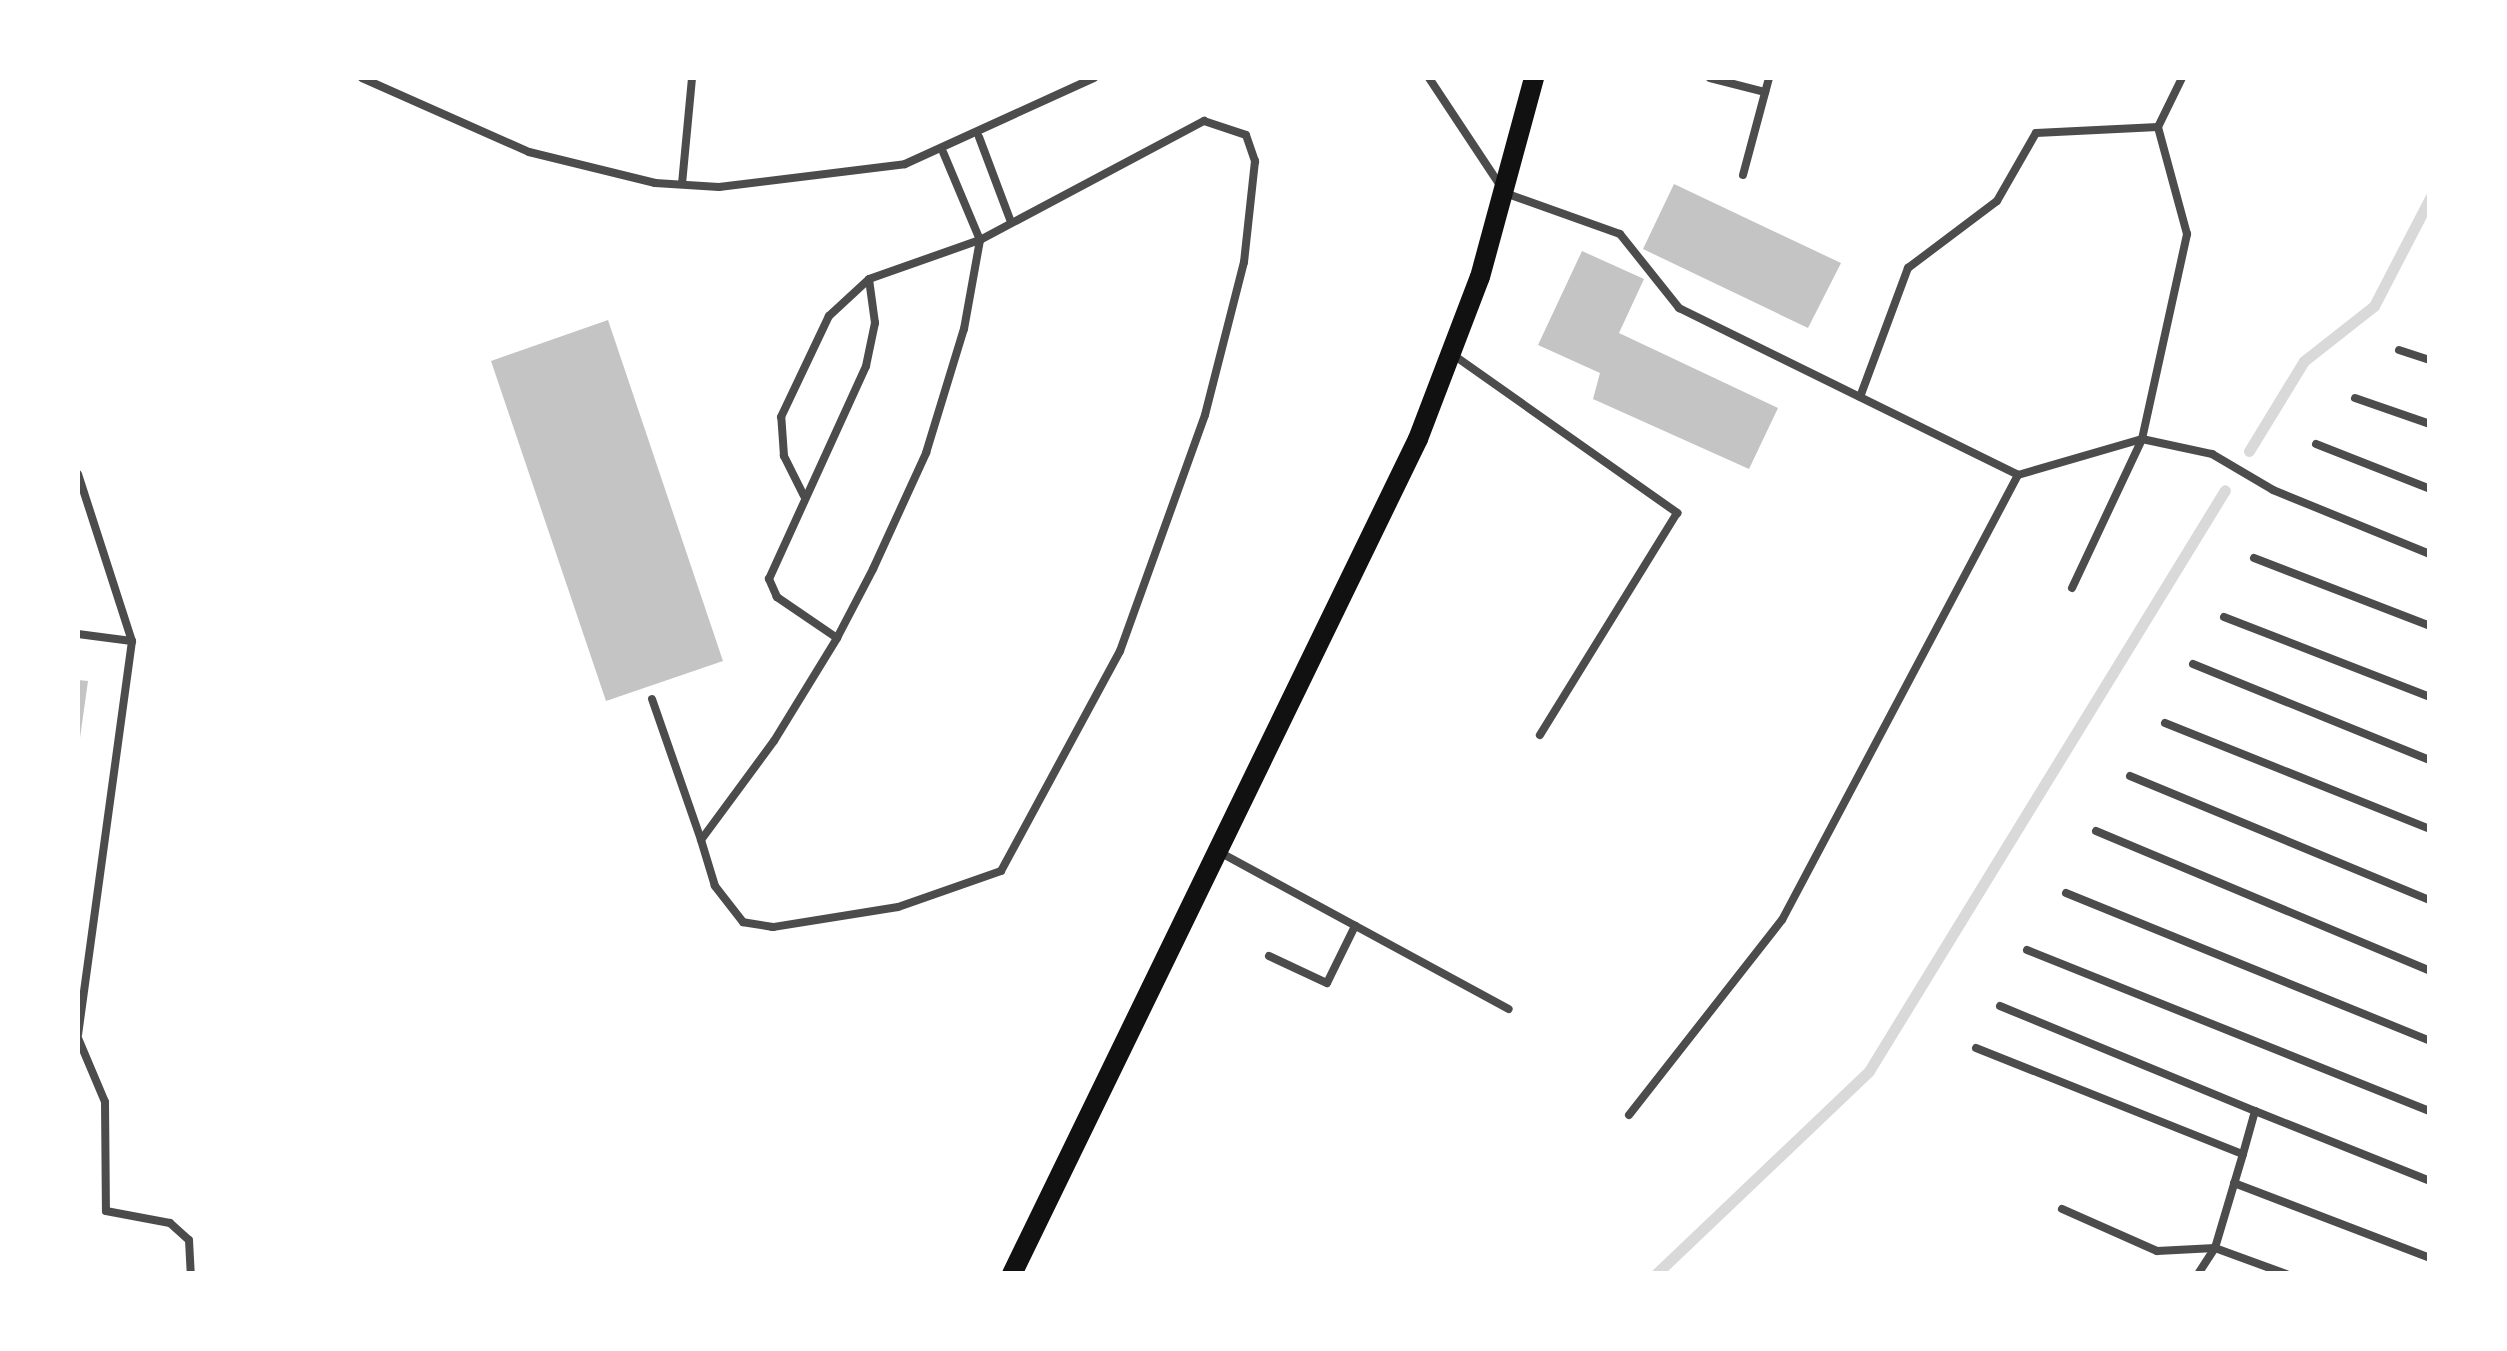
<!DOCTYPE html>
<style>
body{margin:0}
#map{position:relative;width:2507px;height:1351px;overflow:hidden;background:#fff;font-family:Manrope,sans-serif}
div>[style]{position:absolute}
.stream>*{height:11px;margin:-5.5px;padding:0 5.5px;transform-origin:5.5px;border-radius:5.5px;background:#d9d9d9}
.building>*{inset:0;background:#c4c4c4}
.service>*{height:8px;margin:-4px;padding:0 4px;transform-origin:4px;border-radius:4px;background:#4c4c4c}
.secondary>*{height:20px;margin:-10px;padding:0 10px;transform-origin:10px;border-radius:10px;background:#111}
span{translate:-50% -50%;white-space:nowrap;text-align:center;line-height:1.15;-webkit-text-stroke:8px #fff;paint-order:stroke}
.frame{position:absolute;inset:0;border:80px solid #fff;pointer-events:none}
</style>
<div id="map">
<div class="stream">
<i style="left:2249px;top:451px;width:105px;rotate:-58.6deg"></i>
<i style="left:2304px;top:361px;width:89px;rotate:-38.2deg"></i>
<i style="left:2374px;top:306px;width:122px;rotate:-62.6deg"></i>
<i style="left:1656px;top:1274px;width:294px;rotate:-43.6deg"></i>
<i style="left:1869px;top:1071px;width:681px;rotate:-58.5deg"></i>
</div>
<div class="building">
<i style="clip-path:polygon(1674px 184px,1841px 263px,1808px 328px,1643px 249px)"></i>
<i style="clip-path:polygon(1582px 251px,1644px 279px,1619px 333px,1778px 408px,1749px 469px,1593px 399px,1600px 373px,1538px 345px)"></i>
<i style="clip-path:polygon(608px 320px,723px 661px,606px 701px,491px 361px)"></i>
<i style="clip-path:polygon(78px 680px,88px 681px,80px 738px,78px 738px)"></i>
</div>
<div class="service">
<i style="left:362px;top:78px;width:183px;rotate:23.9deg"></i>
<i style="left:529px;top:152px;width:130px;rotate:13.8deg"></i>
<i style="left:655px;top:183px;width:64px;rotate:3.6deg"></i>
<i style="left:719px;top:187px;width:187px;rotate:-7deg"></i>
<i style="left:905px;top:164px;width:208px;rotate:-24.5deg"></i>
<i style="left:1429px;top:78px;width:138px;rotate:56.5deg"></i>
<i style="left:1505px;top:193px;width:122px;rotate:19.6deg"></i>
<i style="left:1620px;top:234px;width:95px;rotate:51.4deg"></i>
<i style="left:1679px;top:308px;width:378px;rotate:26.2deg"></i>
<i style="left:2018px;top:475px;width:129px;rotate:-16.2deg"></i>
<i style="left:2142px;top:439px;width:72px;rotate:12.1deg"></i>
<i style="left:2212px;top:454px;width:71px;rotate:30.5deg"></i>
<i style="left:2273px;top:490px;width:170px;rotate:22.2deg"></i>
<i style="left:1710px;top:78px;width:57px;rotate:14.3deg"></i>
<i style="left:979px;top:137px;width:91px;rotate:69.4deg"></i>
<i style="left:1743px;top:175px;width:100px;rotate:-75deg"></i>
<i style="left:682px;top:184px;width:106px;rotate:-84.6deg"></i>
<i style="left:2399px;top:350px;width:33px;rotate:18deg"></i>
<i style="left:1452px;top:354px;width:276px;rotate:35.2deg"></i>
<i style="left:1677px;top:513px;width:261px;rotate:121.7deg"></i>
<i style="left:1860px;top:397px;width:138px;rotate:-69.6deg"></i>
<i style="left:1908px;top:268px;width:111px;rotate:-37deg"></i>
<i style="left:1997px;top:201px;width:78px;rotate:-60.2deg"></i>
<i style="left:2036px;top:133px;width:122px;rotate:-2.8deg"></i>
<i style="left:2158px;top:127px;width:55px;rotate:-63.9deg"></i>
<i style="left:2355px;top:398px;width:79px;rotate:19.1deg"></i>
<i style="left:2316px;top:444px;width:123px;rotate:21.5deg"></i>
<i style="left:78px;top:474px;width:176px;rotate:72.1deg"></i>
<i style="left:804px;top:496px;width:45px;rotate:-116.6deg"></i>
<i style="left:784px;top:456px;width:39px;rotate:-94deg"></i>
<i style="left:781px;top:417px;width:112px;rotate:-64.6deg"></i>
<i style="left:829px;top:316px;width:54px;rotate:-42.8deg"></i>
<i style="left:2254px;top:558px;width:189px;rotate:21.1deg"></i>
<i style="left:2072px;top:588px;width:165px;rotate:-64.8deg"></i>
<i style="left:2142px;top:439px;width:210px;rotate:-77.6deg"></i>
<i style="left:2187px;top:234px;width:111px;rotate:-105.2deg"></i>
<i style="left:2224px;top:617px;width:221px;rotate:21.2deg"></i>
<i style="left:78px;top:634px;width:54px;rotate:7.4deg"></i>
<i style="left:132px;top:641px;width:397px;rotate:97.8deg"></i>
<i style="left:837px;top:638px;width:73px;rotate:-145.7deg"></i>
<i style="left:777px;top:597px;width:20px;rotate:-114deg"></i>
<i style="left:769px;top:579px;width:234px;rotate:-65.5deg"></i>
<i style="left:866px;top:366px;width:44px;rotate:-78.2deg"></i>
<i style="left:875px;top:323px;width:44px;rotate:-97.8deg"></i>
<i style="left:869px;top:279px;width:118px;rotate:-19.4deg"></i>
<i style="left:980px;top:240px;width:254px;rotate:-28deg"></i>
<i style="left:1204px;top:121px;width:44px;rotate:18.4deg"></i>
<i style="left:1246px;top:135px;width:28px;rotate:71deg"></i>
<i style="left:1255px;top:161px;width:102px;rotate:96.2deg"></i>
<i style="left:1244px;top:262px;width:158px;rotate:104.3deg"></i>
<i style="left:1205px;top:415px;width:251px;rotate:109.8deg"></i>
<i style="left:1120px;top:651px;width:250px;rotate:118.4deg"></i>
<i style="left:1001px;top:871px;width:109px;rotate:160.7deg"></i>
<i style="left:898px;top:907px;width:127px;rotate:170.9deg"></i>
<i style="left:773px;top:927px;width:30px;rotate:-171deg"></i>
<i style="left:743px;top:922px;width:46px;rotate:-127.9deg"></i>
<i style="left:715px;top:886px;width:48px;rotate:-106.9deg"></i>
<i style="left:701px;top:840px;width:123px;rotate:-53.6deg"></i>
<i style="left:774px;top:741px;width:121px;rotate:-58.5deg"></i>
<i style="left:837px;top:638px;width:78px;rotate:-62.4deg"></i>
<i style="left:873px;top:569px;width:128px;rotate:-65.4deg"></i>
<i style="left:926px;top:453px;width:130px;rotate:-73deg"></i>
<i style="left:964px;top:329px;width:90px;rotate:-79.8deg"></i>
<i style="left:980px;top:240px;width:95px;rotate:-112.8deg"></i>
<i style="left:2193px;top:664px;width:256px;rotate:22.1deg"></i>
<i style="left:652px;top:699px;width:149px;rotate:70.8deg"></i>
<i style="left:2165px;top:723px;width:285px;rotate:21.8deg"></i>
<i style="left:2130px;top:776px;width:325px;rotate:22.5deg"></i>
<i style="left:2096px;top:831px;width:362px;rotate:22.7deg"></i>
<i style="left:1223px;top:854px;width:325px;rotate:28.5deg"></i>
<i style="left:2066px;top:893px;width:393px;rotate:22.1deg"></i>
<i style="left:2027px;top:950px;width:434px;rotate:21.8deg"></i>
<i style="left:1269px;top:956px;width:64px;rotate:25deg"></i>
<i style="left:1327px;top:983px;width:64px;rotate:-63.8deg"></i>
<i style="left:2000px;top:1006px;width:276px;rotate:22.4deg"></i>
<i style="left:2255px;top:1111px;width:45px;rotate:105.6deg"></i>
<i style="left:78px;top:1038px;width:69px;rotate:67.1deg"></i>
<i style="left:105px;top:1102px;width:109px;rotate:89.5deg"></i>
<i style="left:106px;top:1211px;width:65px;rotate:10.6deg"></i>
<i style="left:170px;top:1223px;width:25px;rotate:42deg"></i>
<i style="left:189px;top:1240px;width:34px;rotate:87deg"></i>
<i style="left:1976px;top:1048px;width:287px;rotate:21.7deg"></i>
<i style="left:2243px;top:1154px;width:98px;rotate:106.6deg"></i>
<i style="left:2215px;top:1248px;width:58px;rotate:177deg"></i>
<i style="left:2157px;top:1251px;width:104px;rotate:-156.1deg"></i>
<i style="left:2255px;top:1111px;width:188px;rotate:21.8deg"></i>
<i style="left:1629px;top:1115px;width:248px;rotate:-51.9deg"></i>
<i style="left:1782px;top:920px;width:504px;rotate:-62.06deg"></i>
<i style="left:2234px;top:1183px;width:210px;rotate:20.9deg"></i>
<i style="left:2198px;top:1274px;width:31px;rotate:-57deg"></i>
<i style="left:2215px;top:1248px;width:76px;rotate:20.1deg"></i>
</div>
<div class="secondary">
<i style="left:1012px;top:1274px;width:928px;rotate:-64.07deg"></i>
<i style="left:1418px;top:439px;width:173px;rotate:-69.1deg"></i>
<i style="left:1480px;top:277px;width:206px;rotate:-74.8deg"></i>
</div>
<div class="frame"></div>
</div>
